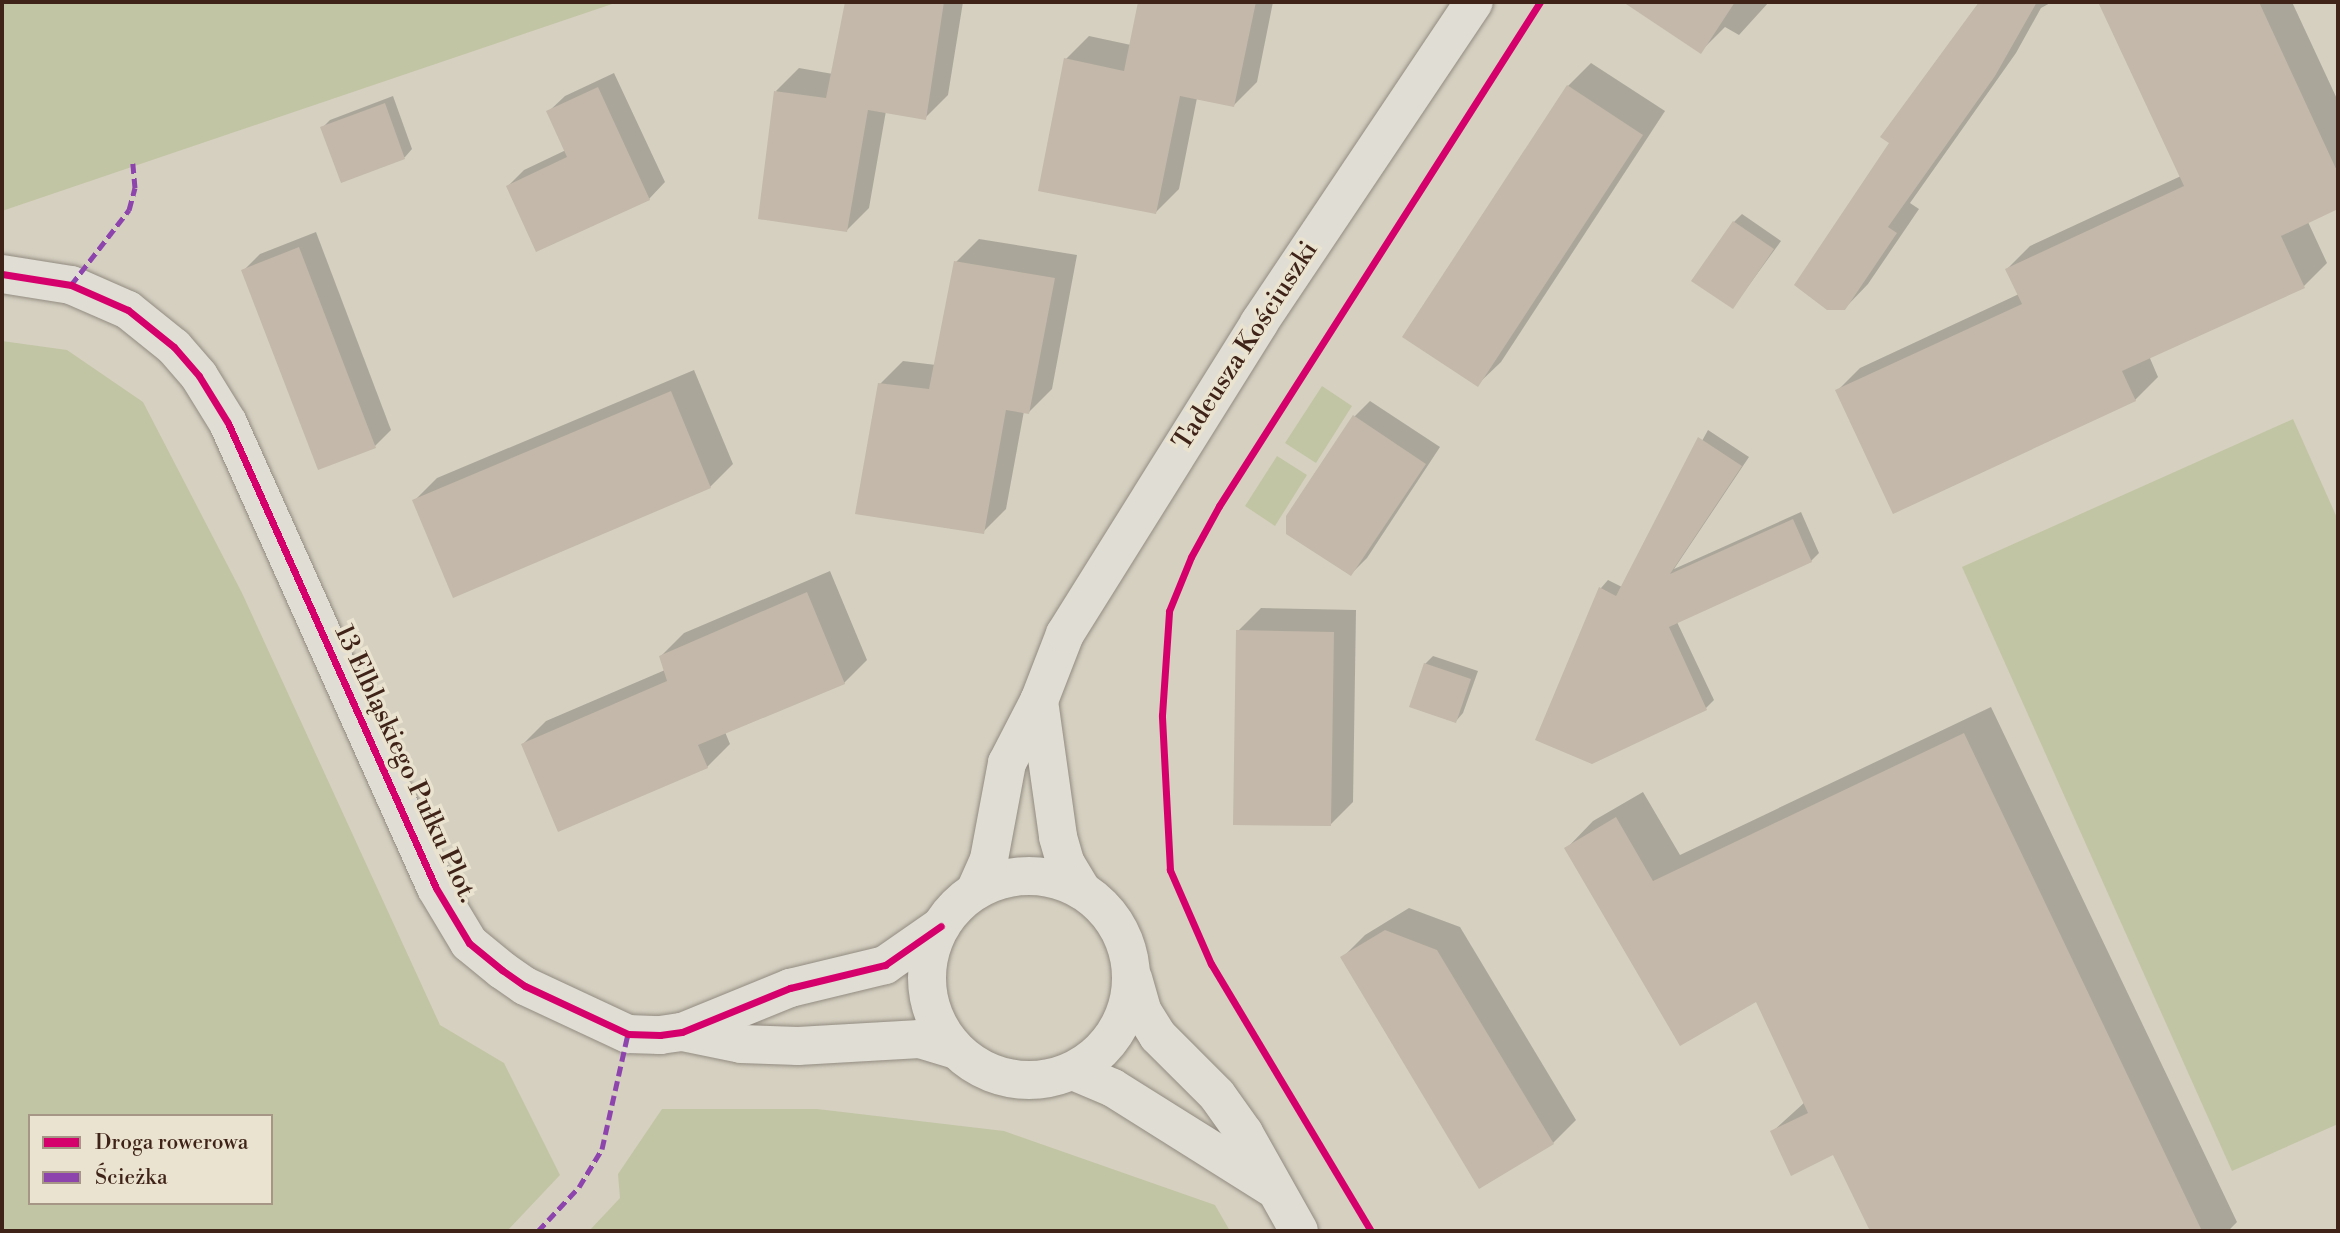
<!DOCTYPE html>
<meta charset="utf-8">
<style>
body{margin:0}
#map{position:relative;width:2340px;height:1233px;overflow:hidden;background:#d5d0c0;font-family:"Libre Bodoni",serif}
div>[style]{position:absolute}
.green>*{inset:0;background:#c2c5a4}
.shadow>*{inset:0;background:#0003}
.building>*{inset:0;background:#c3b8aa}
.roads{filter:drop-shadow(0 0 2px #928b81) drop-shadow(0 0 2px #928b81)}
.minor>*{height:38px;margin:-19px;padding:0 19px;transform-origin:19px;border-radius:19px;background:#e0ddd4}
.minor>.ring{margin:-19px;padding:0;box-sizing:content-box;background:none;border:38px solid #e0ddd4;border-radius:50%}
.quiet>*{height:5px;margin-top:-2.5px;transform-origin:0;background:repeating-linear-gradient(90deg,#8e44ad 0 10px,transparent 0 15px)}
.cycleway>*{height:7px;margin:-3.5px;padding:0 3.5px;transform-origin:3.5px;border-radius:3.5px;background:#d6006c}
span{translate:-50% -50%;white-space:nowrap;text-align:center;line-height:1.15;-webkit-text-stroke:7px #eae3d0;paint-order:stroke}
.street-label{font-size:26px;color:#402318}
.frame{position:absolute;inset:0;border:4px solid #402318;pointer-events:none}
.legend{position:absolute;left:28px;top:1114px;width:245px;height:91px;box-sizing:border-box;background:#eae3d0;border:2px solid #a69686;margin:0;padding:9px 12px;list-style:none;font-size:21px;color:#402318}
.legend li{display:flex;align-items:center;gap:14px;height:35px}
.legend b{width:35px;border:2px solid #a69686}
</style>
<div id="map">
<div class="green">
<i style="clip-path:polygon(2px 2px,618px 2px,2px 211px)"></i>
<i style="clip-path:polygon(evenodd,2px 341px,67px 350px,143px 402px,242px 593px,440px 1025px,504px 1063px,560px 1175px,507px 1231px,2px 1231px,2px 341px,30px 1116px,271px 1116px,271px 1203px,30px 1203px,30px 1116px)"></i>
<i style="clip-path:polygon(1322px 386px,1352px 406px,1316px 463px,1285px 443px)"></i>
<i style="clip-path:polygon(2293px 419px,2338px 520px,2338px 1124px,2232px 1171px,1962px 567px)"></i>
<i style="clip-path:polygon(1277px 456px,1307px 475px,1275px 526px,1245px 506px)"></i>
<i style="clip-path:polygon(662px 1109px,817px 1109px,1004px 1131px,1215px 1205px,1230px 1231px,589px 1231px,620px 1198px,618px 1174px)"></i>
</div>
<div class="shadow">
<i style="clip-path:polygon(847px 2px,963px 2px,948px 95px,925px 118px,886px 111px,869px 208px,846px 231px,776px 91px,799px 68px,833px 74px)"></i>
<i style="clip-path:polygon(1140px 2px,1273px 2px,1257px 82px,1234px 105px,1197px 98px,1179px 189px,1156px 212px,1066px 59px,1089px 36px,1131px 45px)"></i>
<i style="clip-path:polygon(1769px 2px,1739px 35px,1725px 27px,1701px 51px,1628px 3px)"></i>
<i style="clip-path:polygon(1982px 2px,2052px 2px,2041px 8px,2016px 53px,1910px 203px,1919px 209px,1868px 284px,1845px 308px,1891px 142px,1883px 137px)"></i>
<i style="clip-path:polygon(2100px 2px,2292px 2px,2338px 101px,2338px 207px,2308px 222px,2327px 263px,2304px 286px,2149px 356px,2158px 377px,2135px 400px,1837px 391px,1860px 368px,2019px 294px,2007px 269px,2030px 246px,2181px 176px)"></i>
<i style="clip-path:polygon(1591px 63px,1665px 111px,1501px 362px,1478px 384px,1568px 86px)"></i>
<i style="clip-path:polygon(614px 73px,665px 182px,649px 199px,508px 186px,524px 170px,566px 150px,548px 112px,565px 96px)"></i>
<i style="clip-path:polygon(393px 96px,412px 149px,405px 157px,342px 181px,322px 128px,330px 120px)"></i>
<i style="clip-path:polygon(1742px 214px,1781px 241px,1733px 307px,1734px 222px)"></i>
<i style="clip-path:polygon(316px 232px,391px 430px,375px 446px,244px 270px,260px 254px)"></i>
<i style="clip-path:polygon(979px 239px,1077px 255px,1052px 389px,1029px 412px,1024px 411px,1006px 509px,983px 532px,880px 384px,903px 361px,936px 365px,956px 262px)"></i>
<i style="clip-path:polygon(694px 370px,733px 464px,710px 487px,414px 501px,437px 478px)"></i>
<i style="clip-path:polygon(1370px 401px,1440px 447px,1367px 558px,1351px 574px,1354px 417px)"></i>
<i style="clip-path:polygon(1708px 430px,1749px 457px,1674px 569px,1801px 512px,1819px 553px,1811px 561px,1677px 622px,1714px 700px,1706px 708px,1592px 762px,1601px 588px,1608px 580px,1622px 587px)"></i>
<i style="clip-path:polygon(830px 571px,867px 660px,844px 683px,725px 732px,730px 744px,707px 767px,523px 744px,546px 721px,665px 670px,661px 656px,684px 633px)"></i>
<i style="clip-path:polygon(1261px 608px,1356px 610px,1353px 802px,1330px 825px,1238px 631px)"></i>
<i style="clip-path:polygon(1433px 656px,1478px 671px,1463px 713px,1456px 721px,1425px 664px)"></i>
<i style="clip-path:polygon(1991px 707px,2237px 1222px,2228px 1231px,1871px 1231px,1834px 1153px,1772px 1132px,1805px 1102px,1756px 1000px,1567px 848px,1593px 821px,1643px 792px,1680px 855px)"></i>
<i style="clip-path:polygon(1409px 908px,1460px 927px,1576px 1120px,1553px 1143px,1342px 958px,1365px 935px)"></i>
</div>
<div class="building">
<i style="clip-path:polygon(845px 2px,944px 2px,926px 120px,868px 110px,847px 232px,758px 219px,774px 91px,826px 98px)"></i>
<i style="clip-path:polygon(1138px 2px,1256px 2px,1234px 107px,1180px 96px,1156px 214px,1038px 191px,1064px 58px,1124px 71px)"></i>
<i style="clip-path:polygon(1623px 2px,1735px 2px,1701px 54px)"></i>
<i style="clip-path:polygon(1979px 2px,2037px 2px,1995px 76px,1888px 227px,1897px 233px,1845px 310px,1827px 310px,1794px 285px,1889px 143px,1880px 137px)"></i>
<i style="clip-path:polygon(2098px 2px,2259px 2px,2338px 173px,2338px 209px,2281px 236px,2305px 288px,2122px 371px,2136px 401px,1893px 514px,1835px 390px,2022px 304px,2005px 269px,2184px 186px)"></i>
<i style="clip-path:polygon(1567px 85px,1643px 135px,1478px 387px,1402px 337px)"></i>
<i style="clip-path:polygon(598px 87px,650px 200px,536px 252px,506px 186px,567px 157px,546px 111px)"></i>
<i style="clip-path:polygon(385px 103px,405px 159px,341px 183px,320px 127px)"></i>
<i style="clip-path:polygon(1733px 221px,1774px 249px,1733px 309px,1691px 281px)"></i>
<i style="clip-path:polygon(299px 247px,376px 448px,318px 470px,241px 270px)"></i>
<i style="clip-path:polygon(954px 261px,1055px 278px,1029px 414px,1006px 410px,984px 534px,855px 514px,878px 383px,929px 389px)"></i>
<i style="clip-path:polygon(671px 391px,711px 488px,453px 598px,412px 500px)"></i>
<i style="clip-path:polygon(1353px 415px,1426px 464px,1351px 576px,1286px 534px,1286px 516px)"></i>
<i style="clip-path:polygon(1698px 437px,1742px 466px,1670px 574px,1793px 519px,1812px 562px,1669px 627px,1707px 710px,1592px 764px,1535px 740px,1599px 587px,1616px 596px)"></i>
<i style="clip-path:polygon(807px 592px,845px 684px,698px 745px,708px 768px,558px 832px,521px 744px,667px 681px,659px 656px)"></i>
<i style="clip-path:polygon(1236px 630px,1334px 632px,1331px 826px,1233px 825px)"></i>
<i style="clip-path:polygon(1424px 663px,1471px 679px,1456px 723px,1409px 707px)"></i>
<i style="clip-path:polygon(1964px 733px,2202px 1231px,1870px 1231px,1833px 1155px,1791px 1176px,1770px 1131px,1808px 1113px,1756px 1002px,1680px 1046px,1564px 848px,1616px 817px,1653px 881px)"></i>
<i style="clip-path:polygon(1385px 930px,1437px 950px,1554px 1144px,1479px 1189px,1340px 957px)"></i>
</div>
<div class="roads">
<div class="minor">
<i style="left:2px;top:274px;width:70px;rotate:9.1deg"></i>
<i style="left:71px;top:285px;width:62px;rotate:23.7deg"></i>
<i style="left:128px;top:310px;width:59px;rotate:38.8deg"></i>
<i style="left:174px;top:347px;width:38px;rotate:49deg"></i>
<i style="left:199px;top:376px;width:55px;rotate:58.3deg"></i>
<i style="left:228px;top:423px;width:509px;rotate:65.9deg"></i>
<i style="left:436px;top:888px;width:64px;rotate:59deg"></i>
<i style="left:469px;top:943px;width:43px;rotate:39.3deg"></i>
<i style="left:502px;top:970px;width:28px;rotate:35deg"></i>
<i style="left:525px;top:986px;width:114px;rotate:25deg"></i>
<i style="left:628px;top:1034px;width:32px;rotate:2deg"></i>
<i style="left:660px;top:1035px;width:22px;rotate:-8deg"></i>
<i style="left:682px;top:1032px;width:117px;rotate:-22.2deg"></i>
<i style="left:790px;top:988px;width:98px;rotate:-13.6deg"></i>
<i style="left:885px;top:965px;width:68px;rotate:-34.9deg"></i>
<i style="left:1039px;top:701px;width:137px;rotate:82deg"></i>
<i style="left:1058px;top:837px;width:26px;rotate:74deg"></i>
<i style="left:1065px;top:862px;width:33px;rotate:59deg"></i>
<i class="ring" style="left:927px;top:876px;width:166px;height:166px"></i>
<i style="left:975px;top:891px;width:35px;rotate:-66deg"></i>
<i style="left:989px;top:859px;width:98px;rotate:-79.4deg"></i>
<i style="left:1007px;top:763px;width:70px;rotate:-62.7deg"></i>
<i style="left:1039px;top:701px;width:72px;rotate:-68.8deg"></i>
<i style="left:1065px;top:634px;width:367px;rotate:-58deg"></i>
<i style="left:1259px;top:323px;width:386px;rotate:-56.2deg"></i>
<i style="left:1133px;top:978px;width:35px;rotate:74deg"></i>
<i style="left:1143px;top:1012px;width:28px;rotate:58deg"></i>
<i style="left:1158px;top:1036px;width:83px;rotate:45deg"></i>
<i style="left:1217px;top:1095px;width:47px;rotate:54.6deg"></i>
<i style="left:1244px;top:1133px;width:112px;rotate:60.7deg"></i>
<i style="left:682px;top:1032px;width:60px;rotate:11.5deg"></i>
<i style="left:741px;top:1044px;width:57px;rotate:2deg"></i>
<i style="left:798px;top:1046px;width:122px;rotate:-3.3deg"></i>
<i style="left:920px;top:1039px;width:38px;rotate:17deg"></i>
<i style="left:1073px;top:1071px;width:43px;rotate:23deg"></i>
<i style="left:1113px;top:1088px;width:186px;rotate:32.1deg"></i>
</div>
</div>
<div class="quiet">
<i style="left:71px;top:285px;width:95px;rotate:-52.3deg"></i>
<i style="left:129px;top:210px;width:23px;rotate:-75deg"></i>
<i style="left:135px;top:188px;width:25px;rotate:-95deg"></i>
<i style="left:538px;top:1231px;width:60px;rotate:-47deg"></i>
<i style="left:579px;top:1187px;width:44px;rotate:-58.8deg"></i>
<i style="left:602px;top:1149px;width:118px;rotate:-77.3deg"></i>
</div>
<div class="cycleway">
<i style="left:2px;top:274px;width:70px;rotate:9.1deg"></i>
<i style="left:71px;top:285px;width:62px;rotate:23.7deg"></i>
<i style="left:128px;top:310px;width:59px;rotate:38.8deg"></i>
<i style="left:174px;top:347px;width:38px;rotate:49deg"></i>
<i style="left:199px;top:376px;width:55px;rotate:58.3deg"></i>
<i style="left:228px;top:423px;width:509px;rotate:65.9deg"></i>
<i style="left:436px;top:888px;width:64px;rotate:59deg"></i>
<i style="left:469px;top:943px;width:43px;rotate:39.3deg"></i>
<i style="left:502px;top:970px;width:28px;rotate:35deg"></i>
<i style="left:525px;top:986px;width:114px;rotate:25deg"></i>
<i style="left:628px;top:1034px;width:32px;rotate:2deg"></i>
<i style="left:660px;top:1035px;width:22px;rotate:-8deg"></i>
<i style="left:682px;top:1032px;width:117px;rotate:-22.2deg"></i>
<i style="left:790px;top:988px;width:98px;rotate:-13.6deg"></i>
<i style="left:885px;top:965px;width:68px;rotate:-34.9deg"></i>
<i style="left:1371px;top:1231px;width:311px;rotate:-120.9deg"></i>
<i style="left:1211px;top:964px;width:103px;rotate:-113.6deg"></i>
<i style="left:1170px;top:870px;width:155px;rotate:-93deg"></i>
<i style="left:1162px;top:715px;width:104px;rotate:-86.1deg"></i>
<i style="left:1169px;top:611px;width:58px;rotate:-67.8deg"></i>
<i style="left:1191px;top:557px;width:58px;rotate:-61.2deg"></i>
<i style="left:1219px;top:506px;width:598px;rotate:-57.51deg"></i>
</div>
<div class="street-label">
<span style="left:1246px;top:346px;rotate:-57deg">Tadeusza Kościuszki</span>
<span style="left:405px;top:764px;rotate:65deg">13 Elbląskiego Pułku Plot.</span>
</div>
<div class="frame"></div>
<ul class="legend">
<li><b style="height:9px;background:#d6006c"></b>Droga rowerowa</li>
<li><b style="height:9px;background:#8e44ad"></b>Ścieżka</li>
</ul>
</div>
